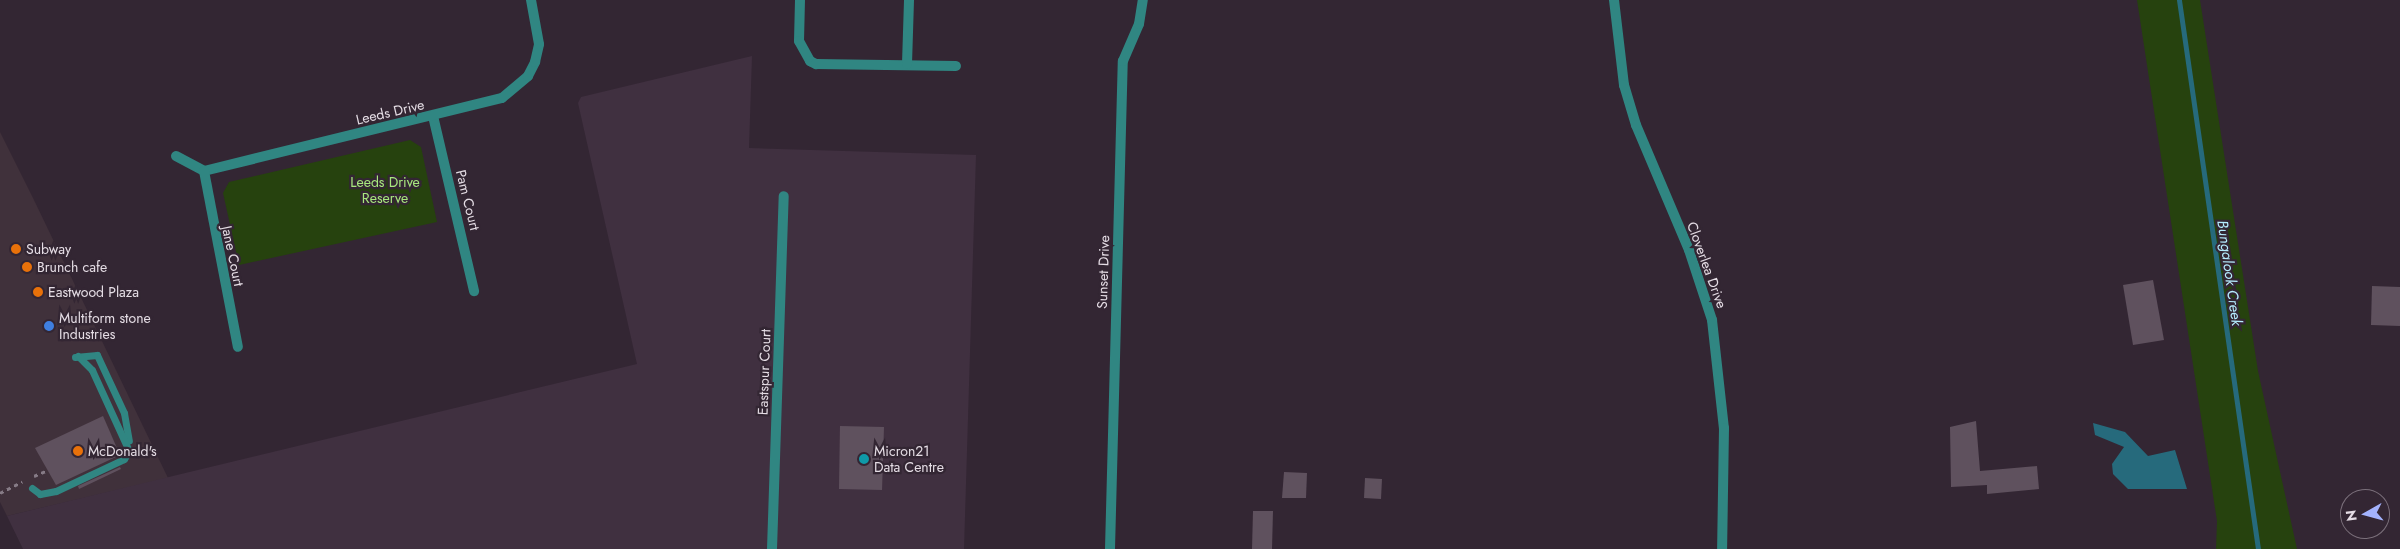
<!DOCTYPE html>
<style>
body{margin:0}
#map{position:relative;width:2400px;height:549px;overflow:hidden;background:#332633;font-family:Jost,sans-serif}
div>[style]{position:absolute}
.commercial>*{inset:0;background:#40313b}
.built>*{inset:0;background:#403040}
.green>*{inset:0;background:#26420e}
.water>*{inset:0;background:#266a7c}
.stream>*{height:5px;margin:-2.5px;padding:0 2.5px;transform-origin:2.5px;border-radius:2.5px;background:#266a7c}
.building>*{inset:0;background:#5f515e}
.path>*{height:3px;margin-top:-1.5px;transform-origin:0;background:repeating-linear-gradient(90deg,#867b86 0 4px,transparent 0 8px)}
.lane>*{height:7px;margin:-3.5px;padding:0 3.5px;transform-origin:3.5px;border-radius:3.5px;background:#308682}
.street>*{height:10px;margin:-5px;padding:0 5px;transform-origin:5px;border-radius:5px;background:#308682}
.dots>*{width:14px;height:14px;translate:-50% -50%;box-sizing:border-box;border:2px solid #332633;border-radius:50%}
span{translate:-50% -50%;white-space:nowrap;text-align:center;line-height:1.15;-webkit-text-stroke:4.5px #332633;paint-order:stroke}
.street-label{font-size:14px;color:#e5dde5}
.park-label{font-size:14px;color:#a8e87e}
.poi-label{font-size:14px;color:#e5dde5}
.left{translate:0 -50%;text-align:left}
.water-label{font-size:15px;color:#b5ecfe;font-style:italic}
.north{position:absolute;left:2340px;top:489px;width:50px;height:50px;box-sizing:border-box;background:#332633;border:1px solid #7a6f7a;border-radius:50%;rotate:263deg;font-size:14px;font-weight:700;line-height:20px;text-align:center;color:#e5dde5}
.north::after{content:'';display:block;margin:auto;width:18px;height:22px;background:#a3b2fd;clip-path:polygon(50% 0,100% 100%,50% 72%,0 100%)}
</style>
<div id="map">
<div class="commercial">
<i style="clip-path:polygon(0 132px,33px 198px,168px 478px,7px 516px,0 502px)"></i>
</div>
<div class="built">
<i style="clip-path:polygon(752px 56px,749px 148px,976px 155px,964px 549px,23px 549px,7px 516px,637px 364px,578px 103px,581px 97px)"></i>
</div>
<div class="green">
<i style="clip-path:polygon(2137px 0,2200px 0,2258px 371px,2297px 549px,2216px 549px,2217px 521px)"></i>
<i style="clip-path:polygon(410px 140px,421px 147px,437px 222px,239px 265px,223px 193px,229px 182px)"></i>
</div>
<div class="water">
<i style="clip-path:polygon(2093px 423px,2125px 432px,2148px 456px,2175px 450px,2187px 489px,2128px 489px,2113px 474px,2112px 464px,2124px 447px,2095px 435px)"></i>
</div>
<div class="stream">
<i style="left:2179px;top:0;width:555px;rotate:81.81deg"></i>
</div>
<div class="building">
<i style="clip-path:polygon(2153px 280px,2164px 340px,2133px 345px,2123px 285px)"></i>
<i style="clip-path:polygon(2372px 286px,2400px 287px,2400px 326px,2371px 325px)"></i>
<i style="clip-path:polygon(103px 416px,120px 455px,56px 485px,35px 448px)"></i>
<i style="clip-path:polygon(1976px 421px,1980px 471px,2037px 466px,2039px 489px,1987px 494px,1987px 485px,1951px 487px,1950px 427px)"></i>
<i style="clip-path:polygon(840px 426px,884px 427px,882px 490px,839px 489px)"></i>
<i style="clip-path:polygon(120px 467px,121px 469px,79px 489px,78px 486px)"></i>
<i style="clip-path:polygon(1284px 472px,1307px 473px,1306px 498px,1282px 498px)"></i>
<i style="clip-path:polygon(1365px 478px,1382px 479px,1381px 499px,1364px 498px)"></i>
<i style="clip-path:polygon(1253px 511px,1273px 511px,1272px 549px,1252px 549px)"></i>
</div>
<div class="path">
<i style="left:34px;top:476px;width:13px;rotate:-23deg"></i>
<i style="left:0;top:493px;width:25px;rotate:-27deg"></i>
</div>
<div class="lane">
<i style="left:75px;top:357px;width:22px;rotate:-5deg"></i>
<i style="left:97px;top:355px;width:64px;rotate:65deg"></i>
<i style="left:124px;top:413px;width:28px;rotate:80deg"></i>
<i style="left:32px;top:488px;width:10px;rotate:37deg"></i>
<i style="left:40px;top:494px;width:16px;rotate:-11deg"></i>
<i style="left:56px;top:491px;width:75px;rotate:-25.2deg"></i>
<i style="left:124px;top:459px;width:9px;rotate:-58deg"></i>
<i style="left:129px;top:451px;width:89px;rotate:-114.6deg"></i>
<i style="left:92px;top:370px;width:20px;rotate:-135deg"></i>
</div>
<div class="street">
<i style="left:800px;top:0;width:41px;rotate:91.4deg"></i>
<i style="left:799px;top:41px;width:23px;rotate:61deg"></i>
<i style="left:810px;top:61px;width:7px;rotate:27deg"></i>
<i style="left:816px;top:64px;width:140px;rotate:0.8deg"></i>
<i style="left:1614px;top:0;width:86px;rotate:83.3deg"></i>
<i style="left:1624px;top:85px;width:42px;rotate:73.3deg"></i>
<i style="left:1636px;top:125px;width:136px;rotate:67deg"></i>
<i style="left:1689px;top:250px;width:74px;rotate:71.8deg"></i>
<i style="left:1712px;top:320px;width:109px;rotate:83.7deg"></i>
<i style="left:1724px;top:428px;width:121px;rotate:90.9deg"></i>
<i style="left:907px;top:64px;width:64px;rotate:-88.2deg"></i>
<i style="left:433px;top:116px;width:180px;rotate:76.8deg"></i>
<i style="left:176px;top:156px;width:32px;rotate:28deg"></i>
<i style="left:204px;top:171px;width:307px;rotate:-13.8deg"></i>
<i style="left:502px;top:98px;width:34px;rotate:-40deg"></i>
<i style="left:528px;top:76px;width:16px;rotate:-63deg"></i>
<i style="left:535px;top:62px;width:18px;rotate:-77deg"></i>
<i style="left:539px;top:44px;width:45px;rotate:-100.3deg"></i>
<i style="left:204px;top:171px;width:179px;rotate:79.1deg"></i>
<i style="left:772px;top:549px;width:353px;rotate:-88.1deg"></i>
<i style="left:1110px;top:549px;width:488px;rotate:-88.5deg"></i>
<i style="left:1123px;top:61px;width:40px;rotate:-66.6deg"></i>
<i style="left:1139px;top:24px;width:24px;rotate:-81deg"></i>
</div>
<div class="dots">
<i style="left:16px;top:249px;background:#e8710a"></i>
<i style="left:27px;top:267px;background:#e8710a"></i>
<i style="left:38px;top:292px;background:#e8710a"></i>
<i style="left:49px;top:326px;background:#3f7fe0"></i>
<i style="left:78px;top:451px;background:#e8710a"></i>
<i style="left:864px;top:459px;background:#0f9aa8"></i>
</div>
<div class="street-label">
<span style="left:390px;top:112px;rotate:-13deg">Leeds Drive</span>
<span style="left:468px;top:200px;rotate:76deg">Pam Court</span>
<span style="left:233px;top:256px;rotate:78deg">Jane Court</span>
<span style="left:1707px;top:265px;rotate:70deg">Cloverlea Drive</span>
<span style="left:1103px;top:272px;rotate:-88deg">Sunset Drive</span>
<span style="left:764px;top:372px;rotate:-88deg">Eastspur Court</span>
</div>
<div class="park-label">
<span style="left:385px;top:190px">Leeds Drive<br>Reserve</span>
</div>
<div class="poi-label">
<span class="left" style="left:26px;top:249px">Subway</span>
<span class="left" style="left:37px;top:267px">Brunch cafe</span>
<span class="left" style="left:48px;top:292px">Eastwood Plaza</span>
<span class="left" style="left:59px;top:326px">Multiform stone<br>Industries</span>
<span class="left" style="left:88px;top:451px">McDonald's</span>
<span class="left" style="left:874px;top:459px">Micron21<br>Data Centre</span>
</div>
<div class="water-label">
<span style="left:2229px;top:273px;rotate:82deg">Bungalook Creek</span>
</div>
<div class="north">N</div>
</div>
